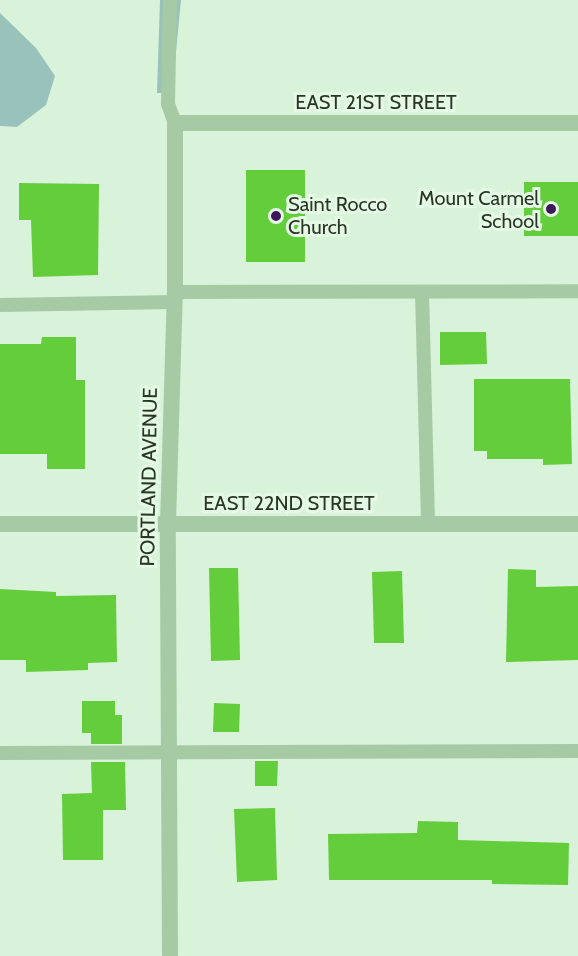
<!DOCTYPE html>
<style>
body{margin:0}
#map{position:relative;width:578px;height:956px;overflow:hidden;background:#d8f3d9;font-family:Cabin,sans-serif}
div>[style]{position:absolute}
.green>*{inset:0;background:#98c2bb}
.building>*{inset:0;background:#63cd3c}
.service>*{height:14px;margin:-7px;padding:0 7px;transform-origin:7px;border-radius:7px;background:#a6cba4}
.minor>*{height:16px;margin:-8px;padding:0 8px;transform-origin:8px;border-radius:8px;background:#a6cba4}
.dots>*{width:16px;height:16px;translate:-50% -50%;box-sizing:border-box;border:3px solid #e5fae5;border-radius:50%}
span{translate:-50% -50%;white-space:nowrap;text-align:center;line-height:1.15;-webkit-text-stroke:6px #e5fae5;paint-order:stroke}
.street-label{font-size:20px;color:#293626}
.poi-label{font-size:20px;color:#293626}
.right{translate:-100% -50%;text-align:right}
.left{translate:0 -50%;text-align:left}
</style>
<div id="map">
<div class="green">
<i style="clip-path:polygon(160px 0,181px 0,172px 93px,157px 93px)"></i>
<i style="clip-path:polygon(0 13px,36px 48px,55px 76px,46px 105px,17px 127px,0 126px)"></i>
</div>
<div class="building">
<i style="clip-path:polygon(246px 170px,305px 170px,305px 262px,246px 262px)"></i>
<i style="clip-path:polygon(524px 182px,578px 182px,578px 236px,524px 236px)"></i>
<i style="clip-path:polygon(19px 183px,99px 184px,98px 275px,33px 277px,31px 220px,19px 220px)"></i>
<i style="clip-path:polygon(440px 332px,486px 332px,487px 364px,440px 365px)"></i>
<i style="clip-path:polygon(42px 337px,76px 337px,76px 380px,85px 380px,85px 469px,47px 469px,47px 454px,0 454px,0 344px,41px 344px)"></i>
<i style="clip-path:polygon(474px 379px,570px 379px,572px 464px,543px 465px,543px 459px,487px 459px,487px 451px,474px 451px)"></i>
<i style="clip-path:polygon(209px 568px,238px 568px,240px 660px,211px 661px)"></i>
<i style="clip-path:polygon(508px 569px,536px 570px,536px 587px,578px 586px,578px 660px,506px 662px)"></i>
<i style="clip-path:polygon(402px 571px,404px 643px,374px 643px,372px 572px)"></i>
<i style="clip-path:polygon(0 589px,56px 592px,56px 596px,116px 595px,117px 662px,88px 663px,88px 670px,26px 672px,26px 660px,0 660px)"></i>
<i style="clip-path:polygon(82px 701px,115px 701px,115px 715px,122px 715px,122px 744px,91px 744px,91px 733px,82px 733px)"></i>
<i style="clip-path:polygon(214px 703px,240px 704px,239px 732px,213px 732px)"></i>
<i style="clip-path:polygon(255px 761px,278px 761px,277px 786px,255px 786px)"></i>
<i style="clip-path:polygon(91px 762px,125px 762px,126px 810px,103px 810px,103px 860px,63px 860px,62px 794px,92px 793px)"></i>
<i style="clip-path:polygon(275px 808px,277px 880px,237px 882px,234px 809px)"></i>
<i style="clip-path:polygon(418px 821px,458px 822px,458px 840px,569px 843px,568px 885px,492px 884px,492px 880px,329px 880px,328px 834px,417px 833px)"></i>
</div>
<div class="service">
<i style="left:170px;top:0;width:104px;rotate:91.1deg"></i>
<i style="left:168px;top:104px;width:20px;rotate:70deg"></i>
<i style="left:175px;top:292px;width:403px;rotate:-0.1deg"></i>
<i style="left:422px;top:292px;width:232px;rotate:88.5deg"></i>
<i style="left:0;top:305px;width:175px;rotate:-1deg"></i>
<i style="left:0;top:753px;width:578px;rotate:-0.2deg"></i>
</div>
<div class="minor">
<i style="left:0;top:524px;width:578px"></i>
<i style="left:170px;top:956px;width:432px;rotate:-90.3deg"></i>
<i style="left:168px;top:524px;width:232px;rotate:-88.3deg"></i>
<i style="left:175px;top:292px;width:169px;rotate:-90deg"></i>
<i style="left:175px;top:123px;width:403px"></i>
</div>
<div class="dots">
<i style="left:551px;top:209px;background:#3d195a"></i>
<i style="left:276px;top:216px;background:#3d195a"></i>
</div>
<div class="street-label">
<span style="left:376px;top:102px">EAST 21ST STREET</span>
<span style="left:149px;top:477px;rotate:-89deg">PORTLAND AVENUE</span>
<span style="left:289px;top:503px">EAST 22ND STREET</span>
</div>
<div class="poi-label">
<span class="right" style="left:539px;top:210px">Mount Carmel<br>School</span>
<span class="left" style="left:288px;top:216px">Saint Rocco<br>Church</span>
</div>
</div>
